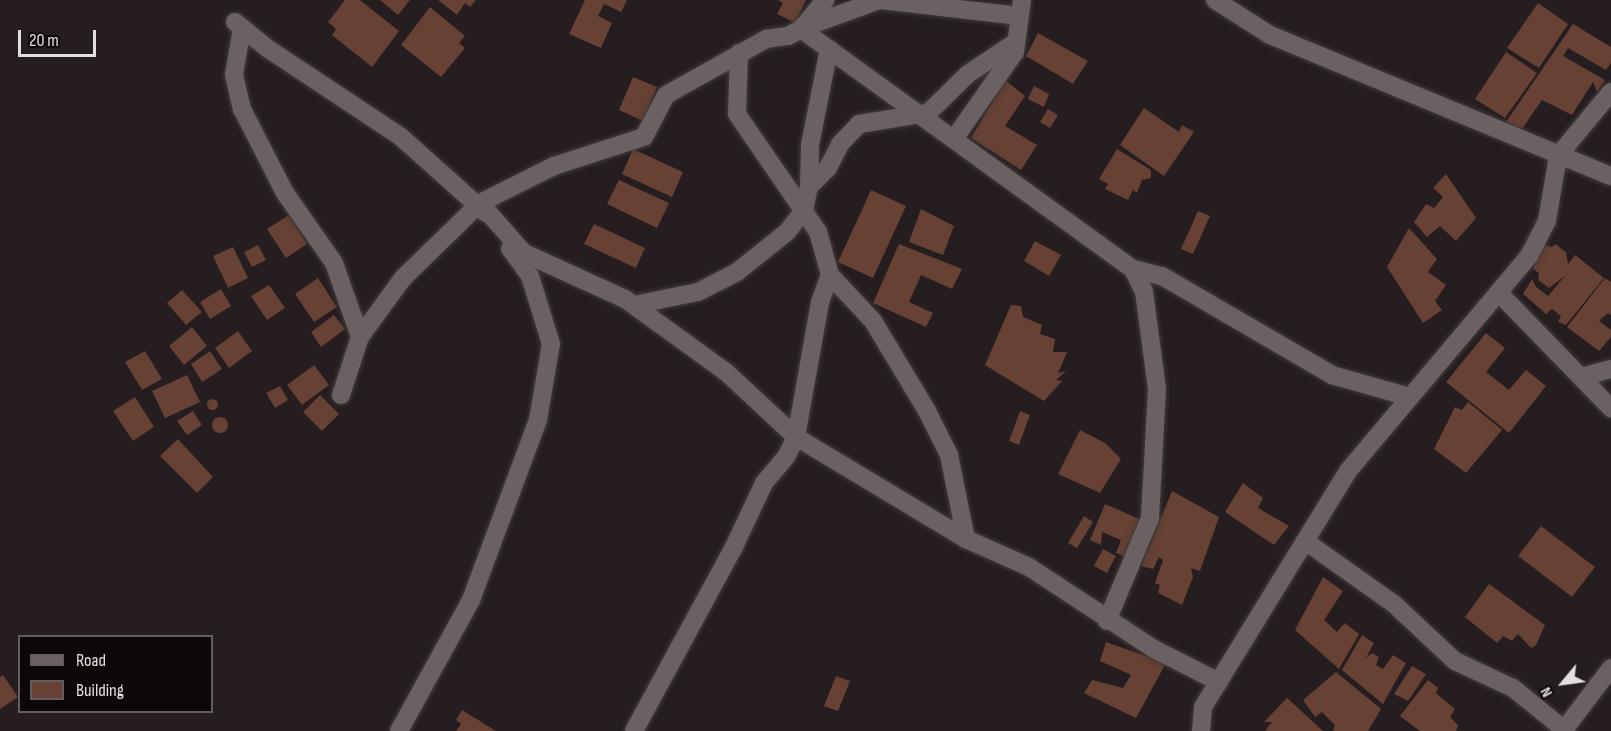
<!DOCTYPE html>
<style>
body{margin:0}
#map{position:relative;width:1611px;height:731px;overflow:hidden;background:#251d1f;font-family:"Sofia Sans Condensed",sans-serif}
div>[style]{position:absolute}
.building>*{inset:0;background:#664134}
.round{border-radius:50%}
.roads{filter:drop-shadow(0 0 2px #413b3c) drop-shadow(0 0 2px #413b3c)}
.minor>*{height:18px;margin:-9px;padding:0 9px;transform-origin:9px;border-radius:9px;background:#6b6162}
span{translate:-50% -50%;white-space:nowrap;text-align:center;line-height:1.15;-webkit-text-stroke:5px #0c0809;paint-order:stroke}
.legend{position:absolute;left:18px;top:635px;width:195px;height:78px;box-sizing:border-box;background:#0c0809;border:2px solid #625e5f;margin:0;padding:8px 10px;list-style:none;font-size:18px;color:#e4dedf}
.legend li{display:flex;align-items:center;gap:12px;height:30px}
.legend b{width:30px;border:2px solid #625e5f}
.north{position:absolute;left:1533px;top:653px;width:60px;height:60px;-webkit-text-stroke:4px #0c0809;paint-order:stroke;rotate:241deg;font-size:16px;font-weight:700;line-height:24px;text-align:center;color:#e4dedf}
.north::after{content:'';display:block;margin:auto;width:21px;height:27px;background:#e4dedf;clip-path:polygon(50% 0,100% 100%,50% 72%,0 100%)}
.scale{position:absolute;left:18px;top:30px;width:78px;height:27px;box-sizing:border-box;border:3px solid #e4dedf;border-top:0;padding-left:8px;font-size:18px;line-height:21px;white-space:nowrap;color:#e4dedf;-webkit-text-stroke:4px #0c0809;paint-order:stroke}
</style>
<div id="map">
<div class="building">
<i style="clip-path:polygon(345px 0,360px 0,399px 31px,372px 67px,332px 35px,336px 29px,328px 22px)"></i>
<i style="clip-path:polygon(380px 0,410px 0,398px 15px)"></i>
<i style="clip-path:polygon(438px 0,476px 0,470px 7px,465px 3px,457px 15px)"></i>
<i style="clip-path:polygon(585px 0,627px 0,621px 12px,604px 4px,598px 16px,612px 23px,601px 48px,569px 34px)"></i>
<i style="clip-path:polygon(778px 0,806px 0,795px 23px,777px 14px,783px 3px)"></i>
<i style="clip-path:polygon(1538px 3px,1568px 24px,1539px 68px,1507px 48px)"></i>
<i style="clip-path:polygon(430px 7px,465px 36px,459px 43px,465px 48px,441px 77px,401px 45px)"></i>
<i style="clip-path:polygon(1573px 24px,1611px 47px,1611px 63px,1606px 70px,1568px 48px,1563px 56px,1605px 80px,1597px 92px,1593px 82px,1572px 115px,1542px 100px,1522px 129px,1506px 122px)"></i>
<i style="clip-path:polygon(1038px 33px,1088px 61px,1073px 84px,1026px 56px)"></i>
<i style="clip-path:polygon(1506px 52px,1537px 73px,1505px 118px,1475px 99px)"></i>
<i style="clip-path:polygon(633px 77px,657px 87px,643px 121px,619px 110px)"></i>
<i style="clip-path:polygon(1005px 80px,1025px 96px,1005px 126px,1037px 145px,1021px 170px,971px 138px)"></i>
<i style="clip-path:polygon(1034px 86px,1049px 94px,1044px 107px,1028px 99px)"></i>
<i style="clip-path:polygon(1144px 108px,1179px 132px,1182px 125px,1194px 132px,1164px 176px,1120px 145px)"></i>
<i style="clip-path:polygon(1048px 109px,1058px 115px,1050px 128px,1040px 122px)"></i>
<i style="clip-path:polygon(633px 149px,683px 172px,672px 197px,622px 174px)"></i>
<i style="clip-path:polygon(1117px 149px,1151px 170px,1151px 178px,1142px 180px,1137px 193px,1133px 190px,1128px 200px,1105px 189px,1108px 184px,1099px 179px)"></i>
<i style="clip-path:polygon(1446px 174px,1476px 218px,1456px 241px,1440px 226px,1427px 237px,1414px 222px,1426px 204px,1434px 208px,1443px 197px,1433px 188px)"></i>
<i style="clip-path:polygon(619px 180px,669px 203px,657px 228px,607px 204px)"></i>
<i style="clip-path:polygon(871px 190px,906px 206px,873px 278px,838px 262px)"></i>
<i style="clip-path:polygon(921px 209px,954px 226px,943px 255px,909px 242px)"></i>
<i style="clip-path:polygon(1198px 211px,1210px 216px,1193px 254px,1181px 249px)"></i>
<i style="clip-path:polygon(289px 215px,307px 244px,286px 258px,267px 229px)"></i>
<i style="clip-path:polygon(594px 224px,645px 248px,636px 268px,584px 244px)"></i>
<i style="clip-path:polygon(1409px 228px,1437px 259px,1428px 272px,1446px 285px,1435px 301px,1442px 310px,1423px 323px,1387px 267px)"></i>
<i style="clip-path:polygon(1035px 241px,1061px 255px,1049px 276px,1024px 261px)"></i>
<i style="clip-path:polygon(899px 244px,962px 269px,952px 289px,921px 275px,909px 302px,933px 313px,926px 327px,873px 303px)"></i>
<i style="clip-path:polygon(1543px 244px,1552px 247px,1555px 244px,1566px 252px,1568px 264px,1575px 255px,1604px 278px,1566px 325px,1558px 322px,1561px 316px,1552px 309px,1546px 314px,1523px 294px,1532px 279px,1536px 287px,1548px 296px,1565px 276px,1549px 288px,1538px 280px,1539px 273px,1533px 269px)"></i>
<i style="clip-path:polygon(258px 245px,266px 260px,252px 267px,244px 252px)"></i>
<i style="clip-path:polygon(233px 247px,248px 278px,228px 288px,213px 256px)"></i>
<i style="clip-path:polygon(318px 278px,337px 307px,314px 322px,295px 294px)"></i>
<i style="clip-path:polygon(1605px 278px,1611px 282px,1611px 315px,1608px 313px,1599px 321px,1611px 330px,1611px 337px,1599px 351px,1567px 327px)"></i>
<i style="clip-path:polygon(269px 285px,285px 308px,267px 320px,251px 296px)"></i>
<i style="clip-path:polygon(221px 289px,231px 306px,210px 319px,200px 302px)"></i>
<i style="clip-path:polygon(182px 290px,202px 312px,186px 325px,167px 303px)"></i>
<i style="clip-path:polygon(1011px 305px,1021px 306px,1023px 317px,1042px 325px,1040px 334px,1055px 339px,1053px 352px,1067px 352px,1058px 373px,1066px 371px,1056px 380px,1062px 381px,1044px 401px,985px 365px)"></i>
<i style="clip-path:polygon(334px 315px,345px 329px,321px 347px,311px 332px)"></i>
<i style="clip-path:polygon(192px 327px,207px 346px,184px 365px,169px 346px)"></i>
<i style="clip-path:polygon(238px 331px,252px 351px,229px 368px,215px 348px)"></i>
<i style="clip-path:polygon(1486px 333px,1505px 348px,1486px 372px,1509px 390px,1526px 370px,1546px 386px,1509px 433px,1446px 382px)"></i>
<i style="clip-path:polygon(145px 351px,162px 379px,142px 390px,125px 362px)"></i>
<i style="clip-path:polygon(210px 351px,222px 369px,202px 382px,191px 364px)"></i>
<i style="clip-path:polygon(314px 365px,329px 385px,302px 405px,287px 385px)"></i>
<i style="clip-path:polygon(187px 375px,200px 402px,165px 418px,152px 391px)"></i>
<i style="clip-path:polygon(280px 386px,288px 400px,275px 408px,266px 393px)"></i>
<i style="clip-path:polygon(320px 395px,339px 414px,322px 431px,303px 412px)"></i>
<i style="clip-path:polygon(135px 397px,154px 427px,133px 441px,113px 411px)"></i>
<i class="round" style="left:206.5px;top:398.5px;width:11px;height:11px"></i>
<i style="clip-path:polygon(1468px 402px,1502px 430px,1466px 473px,1434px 449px,1455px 407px,1462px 410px)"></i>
<i style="clip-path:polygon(193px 411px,202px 425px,187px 435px,177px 421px)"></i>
<i style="clip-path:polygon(1020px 411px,1030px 415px,1019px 445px,1009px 441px)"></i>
<i class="round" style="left:212px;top:417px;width:16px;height:16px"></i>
<i style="clip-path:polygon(1080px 430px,1105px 443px,1121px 459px,1100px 493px,1058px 474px)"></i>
<i style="clip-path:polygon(178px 439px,213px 477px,197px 493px,160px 456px)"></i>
<i style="clip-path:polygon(1243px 483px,1263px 498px,1258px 508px,1289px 526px,1274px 545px,1225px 512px)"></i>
<i style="clip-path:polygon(1172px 491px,1219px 517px,1200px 571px,1191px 568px,1193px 577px,1182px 605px,1158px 593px,1160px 585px,1155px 583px,1163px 560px,1159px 557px,1153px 569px,1141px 566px)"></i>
<i style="clip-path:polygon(1105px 504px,1144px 521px,1128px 558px,1116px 553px,1121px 540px,1102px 532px,1101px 545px,1090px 540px)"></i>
<i style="clip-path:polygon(1084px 516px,1093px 522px,1077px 548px,1068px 543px)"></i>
<i style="clip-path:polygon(1541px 526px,1595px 567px,1572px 597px,1518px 556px)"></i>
<i style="clip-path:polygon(1103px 549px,1116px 556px,1107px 573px,1094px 566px)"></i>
<i style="clip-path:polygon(1323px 577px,1343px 591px,1324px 620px,1337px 632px,1345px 623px,1359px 634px,1339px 669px,1295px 630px)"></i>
<i style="clip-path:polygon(1489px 584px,1545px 625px,1536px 645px,1531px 648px,1518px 634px,1512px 641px,1503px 636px,1497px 643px,1465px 617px)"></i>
<i style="clip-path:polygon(1362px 635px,1374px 643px,1366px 658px,1372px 653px,1379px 657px,1376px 665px,1383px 669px,1393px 655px,1406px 663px,1383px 704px,1342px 670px)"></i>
<i style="clip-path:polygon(1106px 642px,1166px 663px,1136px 718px,1084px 693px,1092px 680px,1123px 688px,1131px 675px,1100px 661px)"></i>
<i style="clip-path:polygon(1412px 666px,1426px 674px,1408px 701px,1394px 694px)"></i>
<i style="clip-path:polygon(1336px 672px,1381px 709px,1368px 731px,1333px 731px,1335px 725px,1322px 712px,1315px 717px,1303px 700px)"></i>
<i style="clip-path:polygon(3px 675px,18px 697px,0 709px,0 677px)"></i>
<i style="clip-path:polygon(836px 676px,850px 681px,838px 711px,824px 706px)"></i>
<i style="clip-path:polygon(1428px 680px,1438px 688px,1436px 693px,1455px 709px,1450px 717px,1458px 725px,1456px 731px,1420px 731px,1400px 716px)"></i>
<i style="clip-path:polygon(1287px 698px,1323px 731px,1265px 731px,1272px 722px,1264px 722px)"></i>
<i style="clip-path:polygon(462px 710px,496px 731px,456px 731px,461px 724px,456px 720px)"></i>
</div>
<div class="roads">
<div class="minor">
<i style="left:881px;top:0;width:139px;rotate:6.6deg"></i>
<i style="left:1215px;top:0;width:65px;rotate:32.5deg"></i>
<i style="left:1270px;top:35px;width:369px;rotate:22.5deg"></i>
<i style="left:235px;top:22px;width:41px;rotate:39.1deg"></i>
<i style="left:267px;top:48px;width:161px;rotate:33.6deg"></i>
<i style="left:401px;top:137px;width:114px;rotate:41.8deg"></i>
<i style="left:805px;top:27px;width:79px;rotate:-20deg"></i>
<i style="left:242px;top:28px;width:48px;rotate:99.7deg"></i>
<i style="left:234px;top:75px;width:35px;rotate:77deg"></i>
<i style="left:242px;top:109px;width:94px;rotate:62.9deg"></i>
<i style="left:285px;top:193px;width:85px;rotate:55deg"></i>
<i style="left:334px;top:263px;width:78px;rotate:70.6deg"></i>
<i style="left:801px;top:29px;width:410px;rotate:35.9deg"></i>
<i style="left:1133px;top:269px;width:30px;rotate:14deg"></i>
<i style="left:1162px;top:276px;width:197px;rotate:30.2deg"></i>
<i style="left:1332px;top:375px;width:81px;rotate:15.8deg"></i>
<i style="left:739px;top:53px;width:61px;rotate:91.9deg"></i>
<i style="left:737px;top:114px;width:143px;rotate:55.5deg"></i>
<i style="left:818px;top:232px;width:45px;rotate:74.4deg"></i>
<i style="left:830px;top:275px;width:63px;rotate:46.9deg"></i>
<i style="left:873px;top:321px;width:105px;rotate:59deg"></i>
<i style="left:927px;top:411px;width:49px;rotate:63.4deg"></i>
<i style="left:949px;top:455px;width:86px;rotate:78.6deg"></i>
<i style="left:954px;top:139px;width:106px;rotate:-55deg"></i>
<i style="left:1015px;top:52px;width:52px;rotate:-82.3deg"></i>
<i style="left:809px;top:187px;width:42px;rotate:-88.6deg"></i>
<i style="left:810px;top:145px;width:98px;rotate:-78.8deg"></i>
<i style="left:480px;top:203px;width:67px;rotate:48.7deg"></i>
<i style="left:524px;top:253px;width:111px;rotate:24.5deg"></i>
<i style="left:625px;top:299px;width:125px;rotate:35.9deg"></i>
<i style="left:726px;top:372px;width:96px;rotate:42.9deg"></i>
<i style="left:796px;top:437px;width:198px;rotate:31deg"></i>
<i style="left:966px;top:539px;width:69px;rotate:24deg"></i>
<i style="left:1029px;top:567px;width:149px;rotate:33.3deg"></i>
<i style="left:1154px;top:649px;width:73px;rotate:26.9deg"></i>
<i style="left:1499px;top:293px;width:161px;rotate:45.8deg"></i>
<i style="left:634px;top:305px;width:65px;rotate:-11.5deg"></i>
<i style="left:698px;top:292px;width:44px;rotate:-27.1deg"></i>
<i style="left:737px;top:272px;width:64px;rotate:-38.7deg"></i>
<i style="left:787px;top:232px;width:28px;rotate:-52deg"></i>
<i style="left:804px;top:210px;width:24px;rotate:-78deg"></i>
<i style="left:809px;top:187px;width:27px;rotate:-45deg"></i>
<i style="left:828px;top:168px;width:27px;rotate:-63deg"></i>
<i style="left:840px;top:144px;width:28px;rotate:-46deg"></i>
<i style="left:859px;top:124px;width:70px;rotate:-9.1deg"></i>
<i style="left:928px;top:113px;width:56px;rotate:-44.3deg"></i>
<i style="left:968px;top:74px;width:58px;rotate:-33.7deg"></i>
<i style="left:1581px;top:377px;width:31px;rotate:-15deg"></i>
<i style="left:341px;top:395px;width:61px;rotate:-71.9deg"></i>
<i style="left:360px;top:337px;width:73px;rotate:-53.9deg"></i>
<i style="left:403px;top:278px;width:107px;rotate:-44.2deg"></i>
<i style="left:480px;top:203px;width:83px;rotate:-26.6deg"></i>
<i style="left:554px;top:166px;width:95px;rotate:-17.9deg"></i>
<i style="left:644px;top:137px;width:47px;rotate:-62.4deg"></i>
<i style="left:666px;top:95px;width:115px;rotate:-29.2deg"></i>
<i style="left:766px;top:39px;width:22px;rotate:-8deg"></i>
<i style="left:788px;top:36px;width:15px;rotate:-28deg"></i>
<i style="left:801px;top:29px;width:38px;rotate:-50deg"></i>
<i style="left:1305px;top:541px;width:109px;rotate:35.3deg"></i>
<i style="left:1394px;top:604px;width:83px;rotate:43.1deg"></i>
<i style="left:1455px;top:661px;width:64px;rotate:25deg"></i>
<i style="left:1513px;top:688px;width:68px;rotate:39.1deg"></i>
<i style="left:1107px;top:621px;width:112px;rotate:-67.3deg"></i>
<i style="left:1150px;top:518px;width:129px;rotate:-86.9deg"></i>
<i style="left:1157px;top:389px;width:98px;rotate:-97.6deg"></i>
<i style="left:1144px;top:292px;width:25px;rotate:-116deg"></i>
<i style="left:399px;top:731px;width:149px;rotate:-61.2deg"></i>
<i style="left:471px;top:600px;width:192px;rotate:-69.6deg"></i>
<i style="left:538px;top:420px;width:77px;rotate:-80.3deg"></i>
<i style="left:551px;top:344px;width:71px;rotate:-107.2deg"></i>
<i style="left:530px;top:276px;width:34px;rotate:-126deg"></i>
<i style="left:634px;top:731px;width:207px;rotate:-61.5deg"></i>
<i style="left:733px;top:549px;width:73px;rotate:-64.8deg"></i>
<i style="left:764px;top:483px;width:34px;rotate:-50deg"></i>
<i style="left:786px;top:457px;width:22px;rotate:-63deg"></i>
<i style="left:796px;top:437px;width:137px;rotate:-79.9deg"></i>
<i style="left:820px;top:302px;width:29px;rotate:-70deg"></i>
<i style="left:1201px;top:731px;width:24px;rotate:-85deg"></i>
<i style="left:1203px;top:707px;width:277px;rotate:-58.4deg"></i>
<i style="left:1348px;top:471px;width:281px;rotate:-49.9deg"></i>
<i style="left:1529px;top:256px;width:39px;rotate:-63deg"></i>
<i style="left:1547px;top:221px;width:66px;rotate:-80.4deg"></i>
<i style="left:1558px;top:156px;width:83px;rotate:-50.4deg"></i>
<i style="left:1563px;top:731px;width:79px;rotate:-52.7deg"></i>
</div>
</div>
<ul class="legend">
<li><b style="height:8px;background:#6b6162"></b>Road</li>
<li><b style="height:16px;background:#664134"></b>Building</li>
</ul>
<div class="north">N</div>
<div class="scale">20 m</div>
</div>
